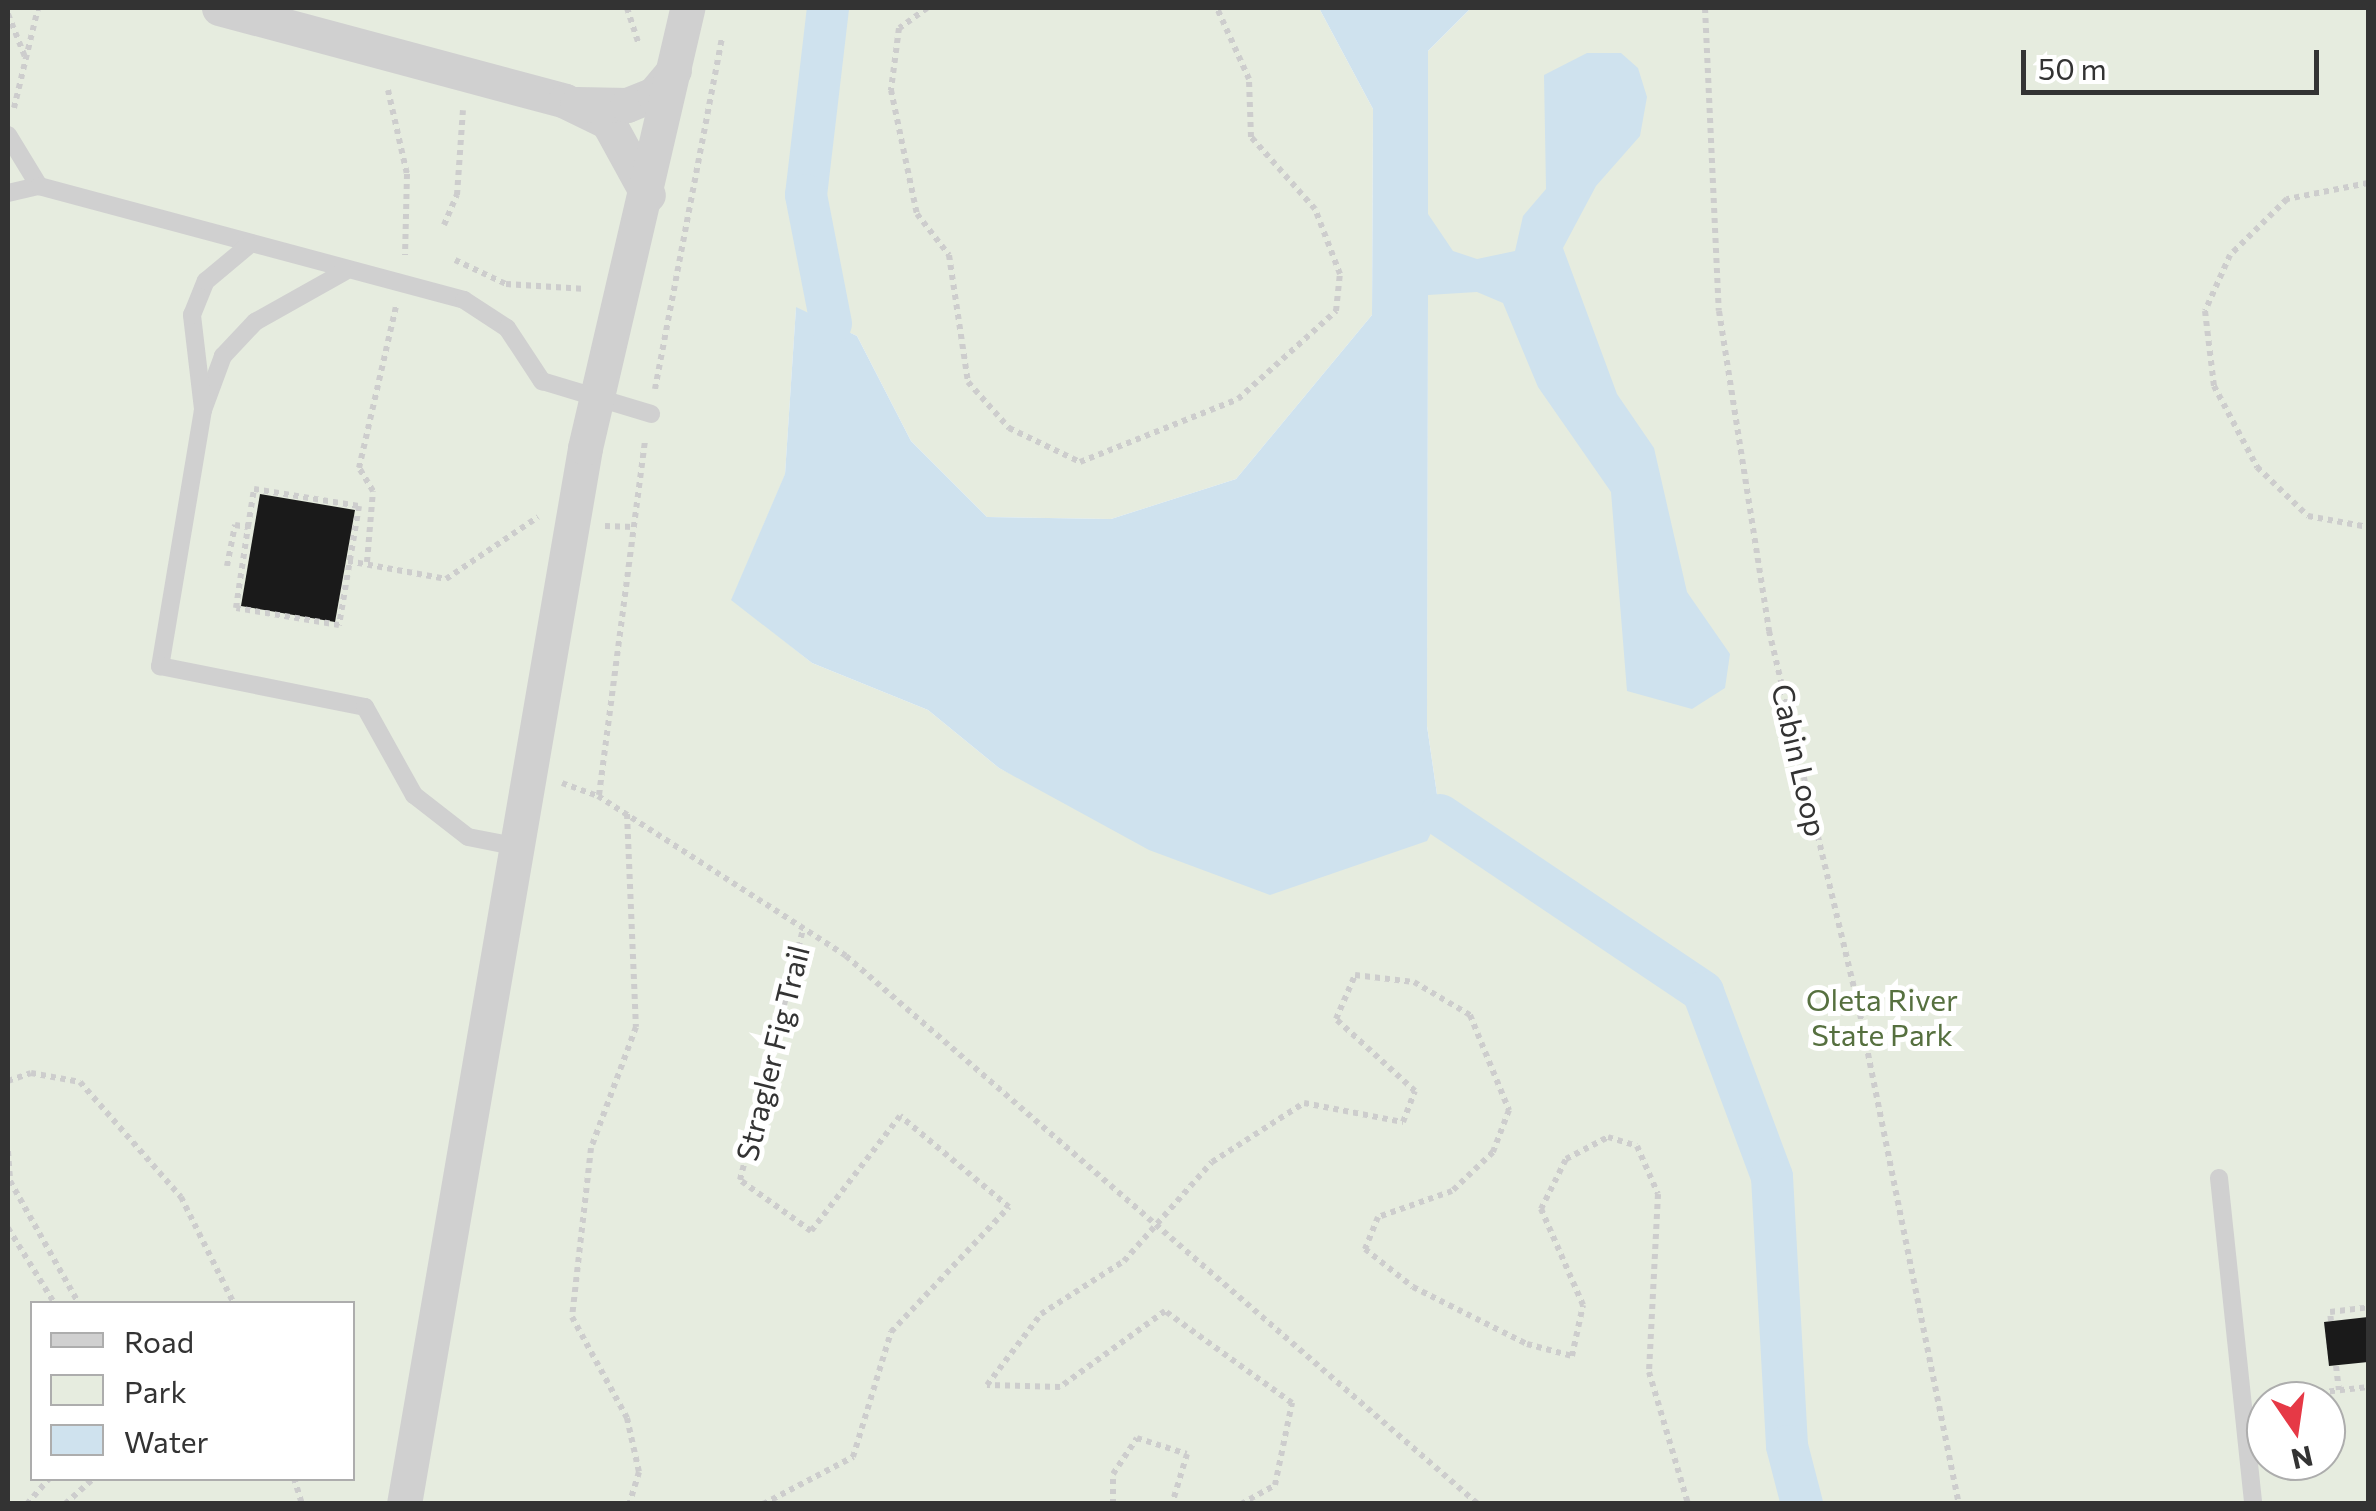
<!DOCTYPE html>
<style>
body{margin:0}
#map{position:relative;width:2376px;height:1511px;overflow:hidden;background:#fff;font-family:Commissioner,sans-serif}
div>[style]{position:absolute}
.green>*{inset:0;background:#e6ecdf}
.water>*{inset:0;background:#cfe2ee}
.canal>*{height:42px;margin:-21px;padding:0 21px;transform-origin:21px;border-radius:21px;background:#cfe2ee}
.building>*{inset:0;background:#1a1a1a}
.path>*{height:6px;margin-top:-3px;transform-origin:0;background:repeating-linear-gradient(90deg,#cdcdcd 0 5px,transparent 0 10px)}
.lane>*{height:18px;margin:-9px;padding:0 9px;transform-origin:9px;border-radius:9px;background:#d0d0d0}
.street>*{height:35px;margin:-17.5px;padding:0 17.5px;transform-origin:17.5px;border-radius:17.5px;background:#d0d0d0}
span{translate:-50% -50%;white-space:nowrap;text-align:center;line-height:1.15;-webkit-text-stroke:10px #fff;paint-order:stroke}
.street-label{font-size:30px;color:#333}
.park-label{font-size:30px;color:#56703f}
.frame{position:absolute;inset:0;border:10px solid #333;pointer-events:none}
.legend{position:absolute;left:30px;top:1301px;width:325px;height:180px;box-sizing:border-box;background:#fff;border:2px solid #adadad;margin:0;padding:12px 18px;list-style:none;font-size:30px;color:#333}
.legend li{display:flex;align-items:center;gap:20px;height:50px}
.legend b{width:50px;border:2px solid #adadad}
.north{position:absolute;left:2246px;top:1381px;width:100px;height:100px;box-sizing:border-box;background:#fff;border:2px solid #adadad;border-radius:50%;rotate:167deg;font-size:28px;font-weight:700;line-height:40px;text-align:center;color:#333}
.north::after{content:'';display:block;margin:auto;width:35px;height:45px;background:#e63946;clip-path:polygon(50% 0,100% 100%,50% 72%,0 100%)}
.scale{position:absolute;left:2021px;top:50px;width:298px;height:45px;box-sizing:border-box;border:5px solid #333;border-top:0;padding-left:12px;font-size:30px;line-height:35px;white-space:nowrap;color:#333;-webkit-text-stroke:8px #fff;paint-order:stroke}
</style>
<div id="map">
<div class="green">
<i style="clip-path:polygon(evenodd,8px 8px,1319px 8px,1373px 109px,1372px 315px,1236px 479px,1111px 519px,987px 517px,911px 441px,857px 336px,796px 308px,785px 475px,732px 599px,812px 663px,928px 710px,999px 768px,1057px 797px,1440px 815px,1427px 726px,1428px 51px,1471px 8px,2368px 8px,2368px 1503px,8px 1504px,8px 8px,32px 1304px,352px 1304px,352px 1478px,32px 1478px,32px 1304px,8px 8px,2266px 1401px,2326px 1401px,2326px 1461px,2266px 1461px,2266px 1401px)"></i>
</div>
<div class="water">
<i style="clip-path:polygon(1319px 8px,1471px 8px,1428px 51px,1428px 214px,1453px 251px,1477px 259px,1515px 251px,1523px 216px,1546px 189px,1544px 75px,1587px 53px,1621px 53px,1638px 68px,1647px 97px,1640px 136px,1596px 186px,1563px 248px,1617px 394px,1654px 448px,1687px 592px,1730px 654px,1725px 688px,1692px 709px,1627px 691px,1611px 492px,1538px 387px,1503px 303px,1477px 292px,1428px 295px,1427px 726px,1440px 815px,1427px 841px,1270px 895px,1149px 850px,999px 768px,928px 710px,812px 663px,731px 600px,785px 474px,796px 307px,857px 336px,911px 441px,987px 517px,1111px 519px,1236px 479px,1372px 315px,1373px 109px)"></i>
</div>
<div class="canal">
<i style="left:828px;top:8px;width:188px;rotate:96.7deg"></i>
<i style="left:806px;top:195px;width:131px;rotate:79deg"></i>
<i style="left:1440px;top:815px;width:317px;rotate:33.9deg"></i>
<i style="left:1703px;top:992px;width:197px;rotate:69.5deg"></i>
<i style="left:1772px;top:1177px;width:269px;rotate:86.8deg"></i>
<i style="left:1787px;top:1446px;width:60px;rotate:75.5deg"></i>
</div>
<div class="building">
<i style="clip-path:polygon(260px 494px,355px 510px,335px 622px,241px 606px)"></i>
<i style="clip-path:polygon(2368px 1317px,2368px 1362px,2329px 1366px,2324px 1322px)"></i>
</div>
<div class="path">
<i style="left:627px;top:8px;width:39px;rotate:72deg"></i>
<i style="left:927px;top:8px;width:34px;rotate:144deg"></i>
<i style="left:899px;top:28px;width:63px;rotate:97.4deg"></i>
<i style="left:891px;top:90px;width:127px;rotate:78.2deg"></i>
<i style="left:917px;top:214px;width:52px;rotate:52deg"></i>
<i style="left:949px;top:255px;width:128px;rotate:81.5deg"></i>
<i style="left:968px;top:382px;width:62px;rotate:48.3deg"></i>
<i style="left:1009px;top:428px;width:79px;rotate:25.6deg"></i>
<i style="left:1080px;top:462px;width:170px;rotate:-21.7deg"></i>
<i style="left:1238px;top:399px;width:132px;rotate:-41.9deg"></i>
<i style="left:1336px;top:311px;width:37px;rotate:-84deg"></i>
<i style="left:1340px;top:274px;width:70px;rotate:-111deg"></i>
<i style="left:1315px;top:209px;width:96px;rotate:-131.6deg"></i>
<i style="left:1251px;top:137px;width:58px;rotate:-92deg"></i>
<i style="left:1249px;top:79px;width:78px;rotate:-114.3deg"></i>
<i style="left:1705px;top:8px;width:303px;rotate:87.4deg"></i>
<i style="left:1719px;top:311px;width:324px;rotate:81.1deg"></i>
<i style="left:1769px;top:631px;width:394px;rotate:76.6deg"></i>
<i style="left:1860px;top:1014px;width:500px;rotate:78.6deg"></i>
<i style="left:8px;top:14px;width:46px;rotate:68.4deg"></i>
<i style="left:388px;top:90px;width:86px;rotate:77.3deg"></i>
<i style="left:407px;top:174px;width:81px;rotate:91.4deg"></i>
<i style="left:14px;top:108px;width:103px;rotate:-76.5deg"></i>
<i style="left:2368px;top:183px;width:83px;rotate:168.8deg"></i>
<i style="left:2287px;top:199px;width:80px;rotate:135.5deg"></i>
<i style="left:2230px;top:255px;width:61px;rotate:114.1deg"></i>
<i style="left:2205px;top:311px;width:76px;rotate:83.2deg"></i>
<i style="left:2214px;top:386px;width:92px;rotate:62deg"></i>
<i style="left:2257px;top:467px;width:71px;rotate:43.9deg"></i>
<i style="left:2308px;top:516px;width:61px;rotate:10.4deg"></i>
<i style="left:444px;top:225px;width:33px;rotate:-67deg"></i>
<i style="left:457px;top:195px;width:85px;rotate:-86deg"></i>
<i style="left:455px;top:260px;width:56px;rotate:25.2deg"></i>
<i style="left:506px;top:284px;width:80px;rotate:3.6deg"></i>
<i style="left:655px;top:389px;width:357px;rotate:-79.2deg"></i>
<i style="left:605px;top:526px;width:29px;rotate:2deg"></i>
<i style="left:348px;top:561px;width:100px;rotate:10.4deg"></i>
<i style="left:446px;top:579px;width:111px;rotate:-34deg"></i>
<i style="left:367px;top:562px;width:71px;rotate:-85.2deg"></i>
<i style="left:373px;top:491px;width:27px;rotate:-121deg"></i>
<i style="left:359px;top:468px;width:166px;rotate:-77.1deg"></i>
<i style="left:227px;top:566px;width:42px;rotate:-79deg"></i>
<i style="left:235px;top:525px;width:13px;rotate:9deg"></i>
<i style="left:248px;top:527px;width:38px;rotate:-81deg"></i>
<i style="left:254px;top:489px;width:106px;rotate:9.2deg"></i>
<i style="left:359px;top:506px;width:121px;rotate:99.5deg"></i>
<i style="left:339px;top:625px;width:104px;rotate:-170.6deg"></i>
<i style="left:236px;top:608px;width:82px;rotate:-81.6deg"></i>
<i style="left:562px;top:783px;width:38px;rotate:20deg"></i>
<i style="left:598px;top:796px;width:295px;rotate:32.8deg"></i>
<i style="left:846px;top:956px;width:836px;rotate:40.93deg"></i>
<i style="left:599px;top:795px;width:357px;rotate:-82.6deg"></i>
<i style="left:627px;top:814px;width:213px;rotate:87.6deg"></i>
<i style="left:636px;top:1027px;width:129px;rotate:110.4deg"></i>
<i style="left:591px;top:1148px;width:170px;rotate:96.4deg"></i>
<i style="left:572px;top:1317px;width:115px;rotate:61.4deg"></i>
<i style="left:627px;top:1418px;width:55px;rotate:77.5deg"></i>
<i style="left:639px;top:1472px;width:34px;rotate:107deg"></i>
<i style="left:8px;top:1081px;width:24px;rotate:-19deg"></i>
<i style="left:31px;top:1073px;width:50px;rotate:10.4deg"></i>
<i style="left:80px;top:1082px;width:153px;rotate:48.7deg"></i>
<i style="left:181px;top:1197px;width:119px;rotate:63.6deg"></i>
<i style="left:8px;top:1151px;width:30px;rotate:86deg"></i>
<i style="left:10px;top:1181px;width:141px;rotate:60.7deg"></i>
<i style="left:8px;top:1228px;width:89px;rotate:58.3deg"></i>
<i style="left:2331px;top:1321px;width:9px;rotate:-96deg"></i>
<i style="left:2330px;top:1312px;width:38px;rotate:-7deg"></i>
<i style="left:2336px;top:1366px;width:24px;rotate:83deg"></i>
<i style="left:2270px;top:1398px;width:99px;rotate:-6.4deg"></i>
<i style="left:294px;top:1478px;width:27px;rotate:73deg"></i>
<i style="left:27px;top:1504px;width:35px;rotate:-49deg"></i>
<i style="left:65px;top:1504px;width:39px;rotate:-42deg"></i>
<i style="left:763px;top:1504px;width:102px;rotate:-27.6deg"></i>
<i style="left:853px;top:1457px;width:131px;rotate:-73.1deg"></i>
<i style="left:891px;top:1332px;width:172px;rotate:-46.7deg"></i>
<i style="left:1009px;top:1207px;width:142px;rotate:-140.1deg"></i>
<i style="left:900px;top:1116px;width:145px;rotate:127.7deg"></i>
<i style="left:811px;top:1231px;width:87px;rotate:-144.3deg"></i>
<i style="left:740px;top:1180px;width:259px;rotate:-75.9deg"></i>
<i style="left:1113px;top:1504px;width:30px;rotate:-90deg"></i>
<i style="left:1113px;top:1474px;width:43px;rotate:-56.3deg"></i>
<i style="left:1137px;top:1438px;width:52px;rotate:17.7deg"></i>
<i style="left:1187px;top:1454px;width:52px;rotate:106.7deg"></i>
<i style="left:1241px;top:1504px;width:39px;rotate:-29deg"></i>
<i style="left:1275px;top:1485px;width:84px;rotate:-78.3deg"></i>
<i style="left:1292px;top:1403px;width:157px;rotate:-144.1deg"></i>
<i style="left:1165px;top:1311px;width:130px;rotate:144.1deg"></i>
<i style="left:1060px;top:1387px;width:73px;rotate:-178.4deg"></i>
<i style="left:987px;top:1385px;width:89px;rotate:-52.7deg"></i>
<i style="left:1041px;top:1314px;width:98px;rotate:-32.6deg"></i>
<i style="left:1124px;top:1261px;width:132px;rotate:-48.4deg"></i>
<i style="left:1212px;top:1162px;width:109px;rotate:-32.7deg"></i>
<i style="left:1304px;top:1103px;width:101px;rotate:10.9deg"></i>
<i style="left:1403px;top:1122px;width:33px;rotate:-69deg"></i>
<i style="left:1415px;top:1091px;width:107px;rotate:-137.7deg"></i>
<i style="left:1336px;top:1019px;width:48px;rotate:-66.6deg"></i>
<i style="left:1355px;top:975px;width:59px;rotate:6.8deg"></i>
<i style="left:1414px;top:982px;width:65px;rotate:30.5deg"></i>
<i style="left:1470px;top:1015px;width:103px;rotate:67.7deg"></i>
<i style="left:1509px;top:1110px;width:45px;rotate:110.9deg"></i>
<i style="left:1493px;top:1152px;width:57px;rotate:136.4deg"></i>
<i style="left:1452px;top:1191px;width:78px;rotate:160.6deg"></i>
<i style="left:1378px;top:1217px;width:35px;rotate:112deg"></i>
<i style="left:1365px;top:1249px;width:61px;rotate:38.4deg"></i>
<i style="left:1413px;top:1287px;width:127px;rotate:26.6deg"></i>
<i style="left:1527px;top:1344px;width:47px;rotate:14.9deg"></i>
<i style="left:1572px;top:1356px;width:52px;rotate:-77.8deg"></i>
<i style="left:1583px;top:1305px;width:105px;rotate:-113.6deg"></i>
<i style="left:1541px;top:1209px;width:56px;rotate:-63.4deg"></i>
<i style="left:1566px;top:1159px;width:47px;rotate:-27.6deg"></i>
<i style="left:1608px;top:1137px;width:30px;rotate:17deg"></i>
<i style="left:1637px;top:1146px;width:52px;rotate:66.4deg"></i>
<i style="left:1658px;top:1194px;width:178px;rotate:92.9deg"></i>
<i style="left:1649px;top:1372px;width:138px;rotate:73.5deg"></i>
</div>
<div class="lane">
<i style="left:8px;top:135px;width:60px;rotate:58.7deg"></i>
<i style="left:8px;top:193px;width:32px;rotate:-13deg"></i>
<i style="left:39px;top:186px;width:440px;rotate:15deg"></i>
<i style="left:464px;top:300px;width:51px;rotate:33.1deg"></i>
<i style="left:507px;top:328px;width:64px;rotate:56.6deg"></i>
<i style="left:542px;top:381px;width:114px;rotate:16.8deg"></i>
<i style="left:344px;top:272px;width:102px;rotate:150.7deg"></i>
<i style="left:255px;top:322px;width:47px;rotate:133.3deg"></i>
<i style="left:223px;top:356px;width:58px;rotate:110.3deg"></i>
<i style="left:203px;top:410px;width:260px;rotate:99.5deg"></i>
<i style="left:160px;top:666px;width:209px;rotate:11.3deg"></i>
<i style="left:365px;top:707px;width:101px;rotate:60.9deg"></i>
<i style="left:414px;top:795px;width:68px;rotate:37.9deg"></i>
<i style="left:468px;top:837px;width:47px;rotate:11.1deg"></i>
<i style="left:203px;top:409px;width:95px;rotate:-96.7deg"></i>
<i style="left:192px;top:315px;width:37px;rotate:-68deg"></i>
<i style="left:206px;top:281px;width:56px;rotate:-39.9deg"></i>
<i style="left:2219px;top:1178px;width:328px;rotate:84deg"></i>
</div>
<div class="street">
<i style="left:219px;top:8px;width:358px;rotate:15deg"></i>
<i style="left:565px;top:101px;width:48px;rotate:26deg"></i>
<i style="left:608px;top:122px;width:83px;rotate:61.3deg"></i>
<i style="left:577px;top:104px;width:50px;rotate:1.1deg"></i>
<i style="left:627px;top:105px;width:29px;rotate:-22deg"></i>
<i style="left:654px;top:94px;width:31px;rotate:-50deg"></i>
<i style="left:404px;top:1504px;width:1071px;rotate:-80.27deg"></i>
<i style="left:585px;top:448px;width:452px;rotate:-76.9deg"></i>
</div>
<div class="street-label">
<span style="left:1800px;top:760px;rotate:77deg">Cabin Loop</span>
<span style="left:772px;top:1053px;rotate:-76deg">Stragler Fig Trail</span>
</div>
<div class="park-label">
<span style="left:1882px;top:1016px">Oleta River<br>State Park</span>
</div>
<div class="frame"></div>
<ul class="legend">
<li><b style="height:12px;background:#d0d0d0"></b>Road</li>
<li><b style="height:28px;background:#e6ecdf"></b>Park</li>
<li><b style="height:28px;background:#cfe2ee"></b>Water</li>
</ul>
<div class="north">N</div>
<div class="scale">50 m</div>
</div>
